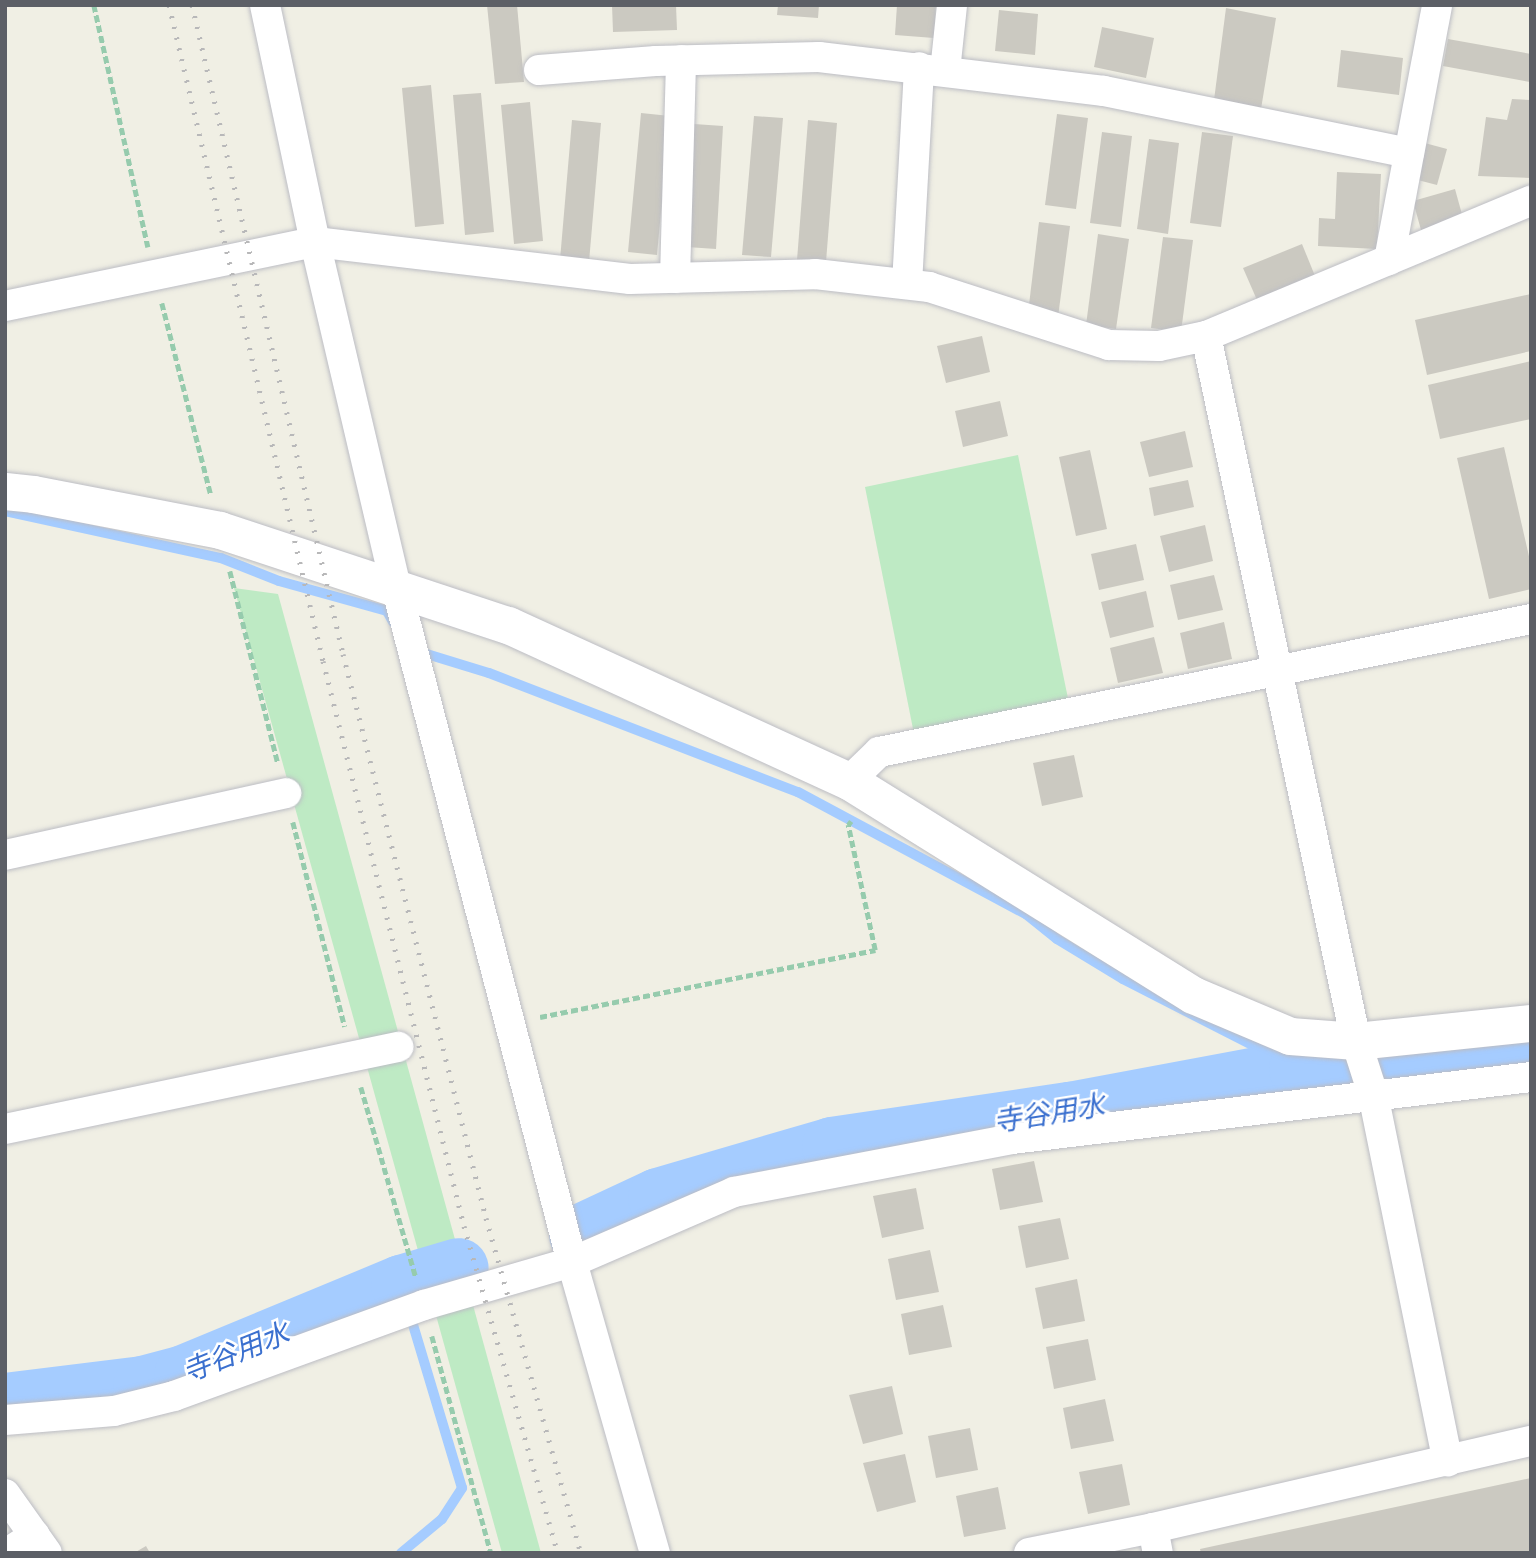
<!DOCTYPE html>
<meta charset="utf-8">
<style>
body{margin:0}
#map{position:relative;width:1536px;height:1558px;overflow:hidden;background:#f0efe4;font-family:Jost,"Noto Sans JP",sans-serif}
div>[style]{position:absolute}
.green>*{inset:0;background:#beeac4}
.stream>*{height:10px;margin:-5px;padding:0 5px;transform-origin:5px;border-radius:5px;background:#a5ccff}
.river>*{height:60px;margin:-30px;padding:0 30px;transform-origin:30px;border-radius:30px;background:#a5ccff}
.building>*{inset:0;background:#cbc9c1}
.path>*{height:4.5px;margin-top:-2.25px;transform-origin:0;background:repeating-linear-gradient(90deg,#96cbad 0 7px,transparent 0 10.5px)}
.roads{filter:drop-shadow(0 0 2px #bcbdc4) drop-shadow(0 0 2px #bcbdc4)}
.minor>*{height:30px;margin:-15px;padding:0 15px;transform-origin:15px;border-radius:15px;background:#fff}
.tertiary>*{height:37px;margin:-18.5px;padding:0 18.5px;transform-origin:18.5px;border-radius:18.5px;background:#fff}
.rail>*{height:5px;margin-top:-2.5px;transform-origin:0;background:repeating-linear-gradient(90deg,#b8b8b9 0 2px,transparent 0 11px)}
span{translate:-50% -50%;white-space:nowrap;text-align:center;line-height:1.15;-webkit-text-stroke:5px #fff;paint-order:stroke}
.water-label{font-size:28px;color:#3b70cf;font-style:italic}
.frame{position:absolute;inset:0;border:7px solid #5c5f66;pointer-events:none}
</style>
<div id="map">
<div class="green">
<i style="clip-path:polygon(1018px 455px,1071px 713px,916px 744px,865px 487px)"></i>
<i style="clip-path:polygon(234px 588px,278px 594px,541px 1553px,502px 1553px)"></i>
</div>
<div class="stream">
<i style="left:5px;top:511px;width:221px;rotate:12.3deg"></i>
<i style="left:221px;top:558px;width:62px;rotate:21.6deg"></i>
<i style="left:279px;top:581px;width:112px;rotate:15.5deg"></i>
<i style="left:387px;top:611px;width:13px;rotate:61deg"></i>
<i style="left:417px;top:651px;width:75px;rotate:17deg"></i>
<i style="left:489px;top:673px;width:331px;rotate:21.1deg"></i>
<i style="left:798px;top:792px;width:259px;rotate:28.2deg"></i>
<i style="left:1026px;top:914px;width:40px;rotate:39deg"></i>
<i style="left:1057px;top:939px;width:77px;rotate:31.2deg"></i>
<i style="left:1123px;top:979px;width:198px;rotate:27.1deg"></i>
<i style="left:401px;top:1553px;width:53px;rotate:-39.7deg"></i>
<i style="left:442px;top:1519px;width:37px;rotate:-57deg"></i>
<i style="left:462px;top:1488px;width:212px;rotate:-106.7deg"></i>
</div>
<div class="river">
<i style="left:579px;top:1235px;width:87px;rotate:-25.1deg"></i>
<i style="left:658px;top:1198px;width:181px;rotate:-16.3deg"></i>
<i style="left:832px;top:1147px;width:241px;rotate:-8.4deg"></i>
<i style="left:1070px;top:1112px;width:233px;rotate:-10.6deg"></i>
<i style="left:1299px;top:1069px;width:233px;rotate:-5.4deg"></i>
<i style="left:5px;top:1403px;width:139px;rotate:-7deg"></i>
<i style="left:143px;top:1386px;width:42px;rotate:-15deg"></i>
<i style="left:184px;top:1375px;width:235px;rotate:-22.5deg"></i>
<i style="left:401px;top:1285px;width:60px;rotate:-16.3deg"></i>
</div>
<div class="building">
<i style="clip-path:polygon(487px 5px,517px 5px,524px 82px,495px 84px)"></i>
<i style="clip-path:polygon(612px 5px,676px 5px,677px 30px,613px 32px)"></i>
<i style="clip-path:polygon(778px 5px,819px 5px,818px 18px,777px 15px)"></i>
<i style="clip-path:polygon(897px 5px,936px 5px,934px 38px,895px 35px)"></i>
<i style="clip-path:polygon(1226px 8px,1276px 18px,1261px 109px,1214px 100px)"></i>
<i style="clip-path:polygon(999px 10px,1038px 14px,1035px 55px,995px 51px)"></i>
<i style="clip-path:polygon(1102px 27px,1154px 38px,1146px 78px,1094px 67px)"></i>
<i style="clip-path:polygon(1448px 39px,1531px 54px,1530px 82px,1443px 66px)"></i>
<i style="clip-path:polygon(1341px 50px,1403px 58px,1399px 95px,1337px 87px)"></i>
<i style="clip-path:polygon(431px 85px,444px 224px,415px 227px,402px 88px)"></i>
<i style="clip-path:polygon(481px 93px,494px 232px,465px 235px,453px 95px)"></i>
<i style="clip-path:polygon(1512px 99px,1531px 100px,1531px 178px,1478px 176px,1486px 117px,1507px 120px)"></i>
<i style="clip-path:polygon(530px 102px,543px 241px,514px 244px,501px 105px)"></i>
<i style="clip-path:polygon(641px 113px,670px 116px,657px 255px,628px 252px)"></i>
<i style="clip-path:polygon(1057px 114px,1088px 118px,1076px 209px,1045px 205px)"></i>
<i style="clip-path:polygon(754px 116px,783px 118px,771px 257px,742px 255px)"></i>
<i style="clip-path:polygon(572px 120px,601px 123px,589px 262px,560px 260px)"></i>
<i style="clip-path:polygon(808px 120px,837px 123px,826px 262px,797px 260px)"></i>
<i style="clip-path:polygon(694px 124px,723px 126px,716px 249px,687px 247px)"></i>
<i style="clip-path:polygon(1102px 132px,1132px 136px,1121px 227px,1090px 223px)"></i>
<i style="clip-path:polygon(1202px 132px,1233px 136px,1221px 227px,1190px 223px)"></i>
<i style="clip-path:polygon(1149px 139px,1179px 143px,1168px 234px,1137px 229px)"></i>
<i style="clip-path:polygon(1421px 142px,1447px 149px,1437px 185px,1410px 178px)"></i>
<i style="clip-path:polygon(1337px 172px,1381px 174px,1377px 249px,1318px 246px,1319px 218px,1335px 219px)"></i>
<i style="clip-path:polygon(1455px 189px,1463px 218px,1421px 230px,1413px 201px)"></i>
<i style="clip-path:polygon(1039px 222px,1070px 226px,1058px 317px,1028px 313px)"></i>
<i style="clip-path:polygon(1098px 234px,1129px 239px,1116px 329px,1086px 325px)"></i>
<i style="clip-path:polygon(1163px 237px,1193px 240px,1181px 332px,1151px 328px)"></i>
<i style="clip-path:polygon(1302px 244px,1315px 276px,1257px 300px,1243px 268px)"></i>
<i style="clip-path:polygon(1531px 294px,1531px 351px,1427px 375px,1415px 320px)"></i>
<i style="clip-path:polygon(982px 336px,990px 372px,946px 383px,937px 346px)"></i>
<i style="clip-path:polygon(1531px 361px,1531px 419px,1440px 439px,1428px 385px)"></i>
<i style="clip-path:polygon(1000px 401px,1008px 436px,963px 447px,955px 411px)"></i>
<i style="clip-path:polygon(1185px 431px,1193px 467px,1149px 477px,1140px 442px)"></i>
<i style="clip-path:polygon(1504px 447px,1531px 565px,1531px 589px,1489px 599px,1457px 458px)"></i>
<i style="clip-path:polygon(1090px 450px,1107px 529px,1076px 536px,1059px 457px)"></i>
<i style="clip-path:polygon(1188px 480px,1194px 507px,1154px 516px,1149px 488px)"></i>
<i style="clip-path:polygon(1205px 525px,1213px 561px,1169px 572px,1160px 536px)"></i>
<i style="clip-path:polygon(1136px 544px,1144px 580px,1099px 590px,1091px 554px)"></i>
<i style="clip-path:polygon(1214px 575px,1223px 610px,1178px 620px,1170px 585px)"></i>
<i style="clip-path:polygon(1146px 591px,1154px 627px,1110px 638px,1101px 602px)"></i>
<i style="clip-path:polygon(1224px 622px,1232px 659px,1188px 669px,1180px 633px)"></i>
<i style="clip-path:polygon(1154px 637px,1163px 673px,1118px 683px,1110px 648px)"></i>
<i style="clip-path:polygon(1074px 755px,1083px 797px,1042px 806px,1033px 763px)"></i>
<i style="clip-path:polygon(1034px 1161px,1043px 1202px,1000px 1210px,992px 1169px)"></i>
<i style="clip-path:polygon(916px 1188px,924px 1229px,882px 1238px,873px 1196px)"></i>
<i style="clip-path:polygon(1060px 1218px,1069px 1259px,1026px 1268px,1018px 1226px)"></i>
<i style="clip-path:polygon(930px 1250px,939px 1292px,896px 1300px,888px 1259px)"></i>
<i style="clip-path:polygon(1077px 1279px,1085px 1321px,1043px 1329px,1035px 1288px)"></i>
<i style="clip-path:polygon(943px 1305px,952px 1347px,909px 1355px,901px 1314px)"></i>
<i style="clip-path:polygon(1088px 1339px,1096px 1380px,1054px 1389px,1046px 1347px)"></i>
<i style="clip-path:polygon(892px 1386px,903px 1434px,863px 1444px,849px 1395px)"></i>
<i style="clip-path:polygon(1105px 1399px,1114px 1441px,1071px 1449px,1063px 1408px)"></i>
<i style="clip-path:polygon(970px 1428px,978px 1470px,936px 1478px,928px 1436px)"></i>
<i style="clip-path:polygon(905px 1454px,916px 1502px,877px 1512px,863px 1463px)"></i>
<i style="clip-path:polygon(1122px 1464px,1130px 1505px,1088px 1514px,1079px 1472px)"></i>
<i style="clip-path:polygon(1531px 1478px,1531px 1553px,1201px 1553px,1200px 1549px)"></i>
<i style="clip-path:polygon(998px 1487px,1006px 1529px,964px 1537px,956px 1496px)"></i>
<i style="clip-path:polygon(146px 1546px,150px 1553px,134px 1553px)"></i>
</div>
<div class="path">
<i style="left:94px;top:5px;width:248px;rotate:77.4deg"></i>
<i style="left:162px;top:303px;width:198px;rotate:75.7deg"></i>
<i style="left:230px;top:571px;width:198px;rotate:76deg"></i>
<i style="left:293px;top:822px;width:211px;rotate:75.8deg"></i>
<i style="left:540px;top:1017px;width:342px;rotate:-11.3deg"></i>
<i style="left:875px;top:950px;width:128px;rotate:-102.2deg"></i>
<i style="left:848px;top:825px;width:5px;rotate:-53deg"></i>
<i style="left:361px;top:1087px;width:198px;rotate:73.9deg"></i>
<i style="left:432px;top:1336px;width:225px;rotate:74.8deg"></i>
</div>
<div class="roads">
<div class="minor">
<i style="left:265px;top:5px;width:242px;rotate:78.1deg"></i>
<i style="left:315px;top:242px;width:353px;rotate:76.8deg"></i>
<i style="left:396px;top:586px;width:699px;rotate:75.41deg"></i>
<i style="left:572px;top:1262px;width:303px;rotate:74.1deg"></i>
<i style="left:539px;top:70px;width:117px;rotate:-4.4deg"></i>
<i style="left:656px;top:61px;width:163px;rotate:-1.4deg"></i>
<i style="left:819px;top:57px;width:287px;rotate:6.8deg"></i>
<i style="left:1104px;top:91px;width:311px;rotate:11.5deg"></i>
<i style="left:945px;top:71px;width:66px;rotate:-83.9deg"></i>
<i style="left:1389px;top:260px;width:259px;rotate:-79.3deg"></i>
<i style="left:675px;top:278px;width:218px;rotate:-88.4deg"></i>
<i style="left:907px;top:284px;width:217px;rotate:-86.8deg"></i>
<i style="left:5px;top:306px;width:317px;rotate:-11.7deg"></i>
<i style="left:315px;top:242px;width:317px;rotate:6.7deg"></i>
<i style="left:630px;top:279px;width:185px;rotate:-1.5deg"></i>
<i style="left:815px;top:274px;width:115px;rotate:6.5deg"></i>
<i style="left:929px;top:287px;width:189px;rotate:17.9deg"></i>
<i style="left:1109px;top:345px;width:50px;rotate:1.1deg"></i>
<i style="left:1159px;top:346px;width:48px;rotate:-12deg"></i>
<i style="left:1206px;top:336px;width:352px;rotate:-22.6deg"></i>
<i style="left:1206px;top:336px;width:721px;rotate:77.99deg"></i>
<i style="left:1356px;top:1041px;width:56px;rotate:72.2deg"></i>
<i style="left:1373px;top:1094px;width:375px;rotate:78.5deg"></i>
<i style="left:849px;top:781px;width:42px;rotate:-44deg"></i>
<i style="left:879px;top:752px;width:665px;rotate:-11.53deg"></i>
<i style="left:5px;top:855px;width:288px;rotate:-12.4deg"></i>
<i style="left:5px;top:1129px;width:402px;rotate:-11.8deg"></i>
<i style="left:5px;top:1420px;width:109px;rotate:-4.7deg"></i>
<i style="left:114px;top:1411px;width:62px;rotate:-14deg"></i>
<i style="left:174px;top:1396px;width:266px;rotate:-20deg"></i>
<i style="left:424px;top:1305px;width:154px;rotate:-16.2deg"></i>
<i style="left:572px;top:1262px;width:176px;rotate:-23.4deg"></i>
<i style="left:734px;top:1192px;width:283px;rotate:-10.8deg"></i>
<i style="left:1012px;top:1139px;width:523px;rotate:-6.81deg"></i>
<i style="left:5px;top:1494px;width:72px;rotate:54.6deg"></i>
<i style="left:1153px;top:1528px;width:25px;rotate:79deg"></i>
<i style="left:7px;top:1553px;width:33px;rotate:-33deg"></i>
<i style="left:1029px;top:1553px;width:126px;rotate:-11.4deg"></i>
<i style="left:1153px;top:1528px;width:388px;rotate:-13deg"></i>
</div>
<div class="tertiary">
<i style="left:5px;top:491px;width:28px;rotate:6deg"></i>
<i style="left:33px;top:494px;width:190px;rotate:10.9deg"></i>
<i style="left:220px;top:530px;width:303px;rotate:18.3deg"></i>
<i style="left:508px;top:625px;width:375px;rotate:24.6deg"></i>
<i style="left:849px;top:781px;width:405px;rotate:31.9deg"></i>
<i style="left:1193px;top:995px;width:105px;rotate:22.9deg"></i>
<i style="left:1290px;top:1036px;width:66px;rotate:4.3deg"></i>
<i style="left:1356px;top:1041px;width:176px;rotate:-5.9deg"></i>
</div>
</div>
<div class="rail">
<i style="left:169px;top:5px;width:674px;rotate:76.79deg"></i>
<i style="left:323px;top:661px;width:582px;rotate:75.99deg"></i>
<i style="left:464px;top:1226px;width:340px;rotate:74deg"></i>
<i style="left:192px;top:5px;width:666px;rotate:76.9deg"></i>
<i style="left:343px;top:654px;width:582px;rotate:75.77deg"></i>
<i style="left:486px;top:1218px;width:348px;rotate:74.2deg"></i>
</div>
<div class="water-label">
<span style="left:1049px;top:1114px;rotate:-9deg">寺谷用水</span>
<span style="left:236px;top:1353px;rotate:-22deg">寺谷用水</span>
</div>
<div class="frame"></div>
</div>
